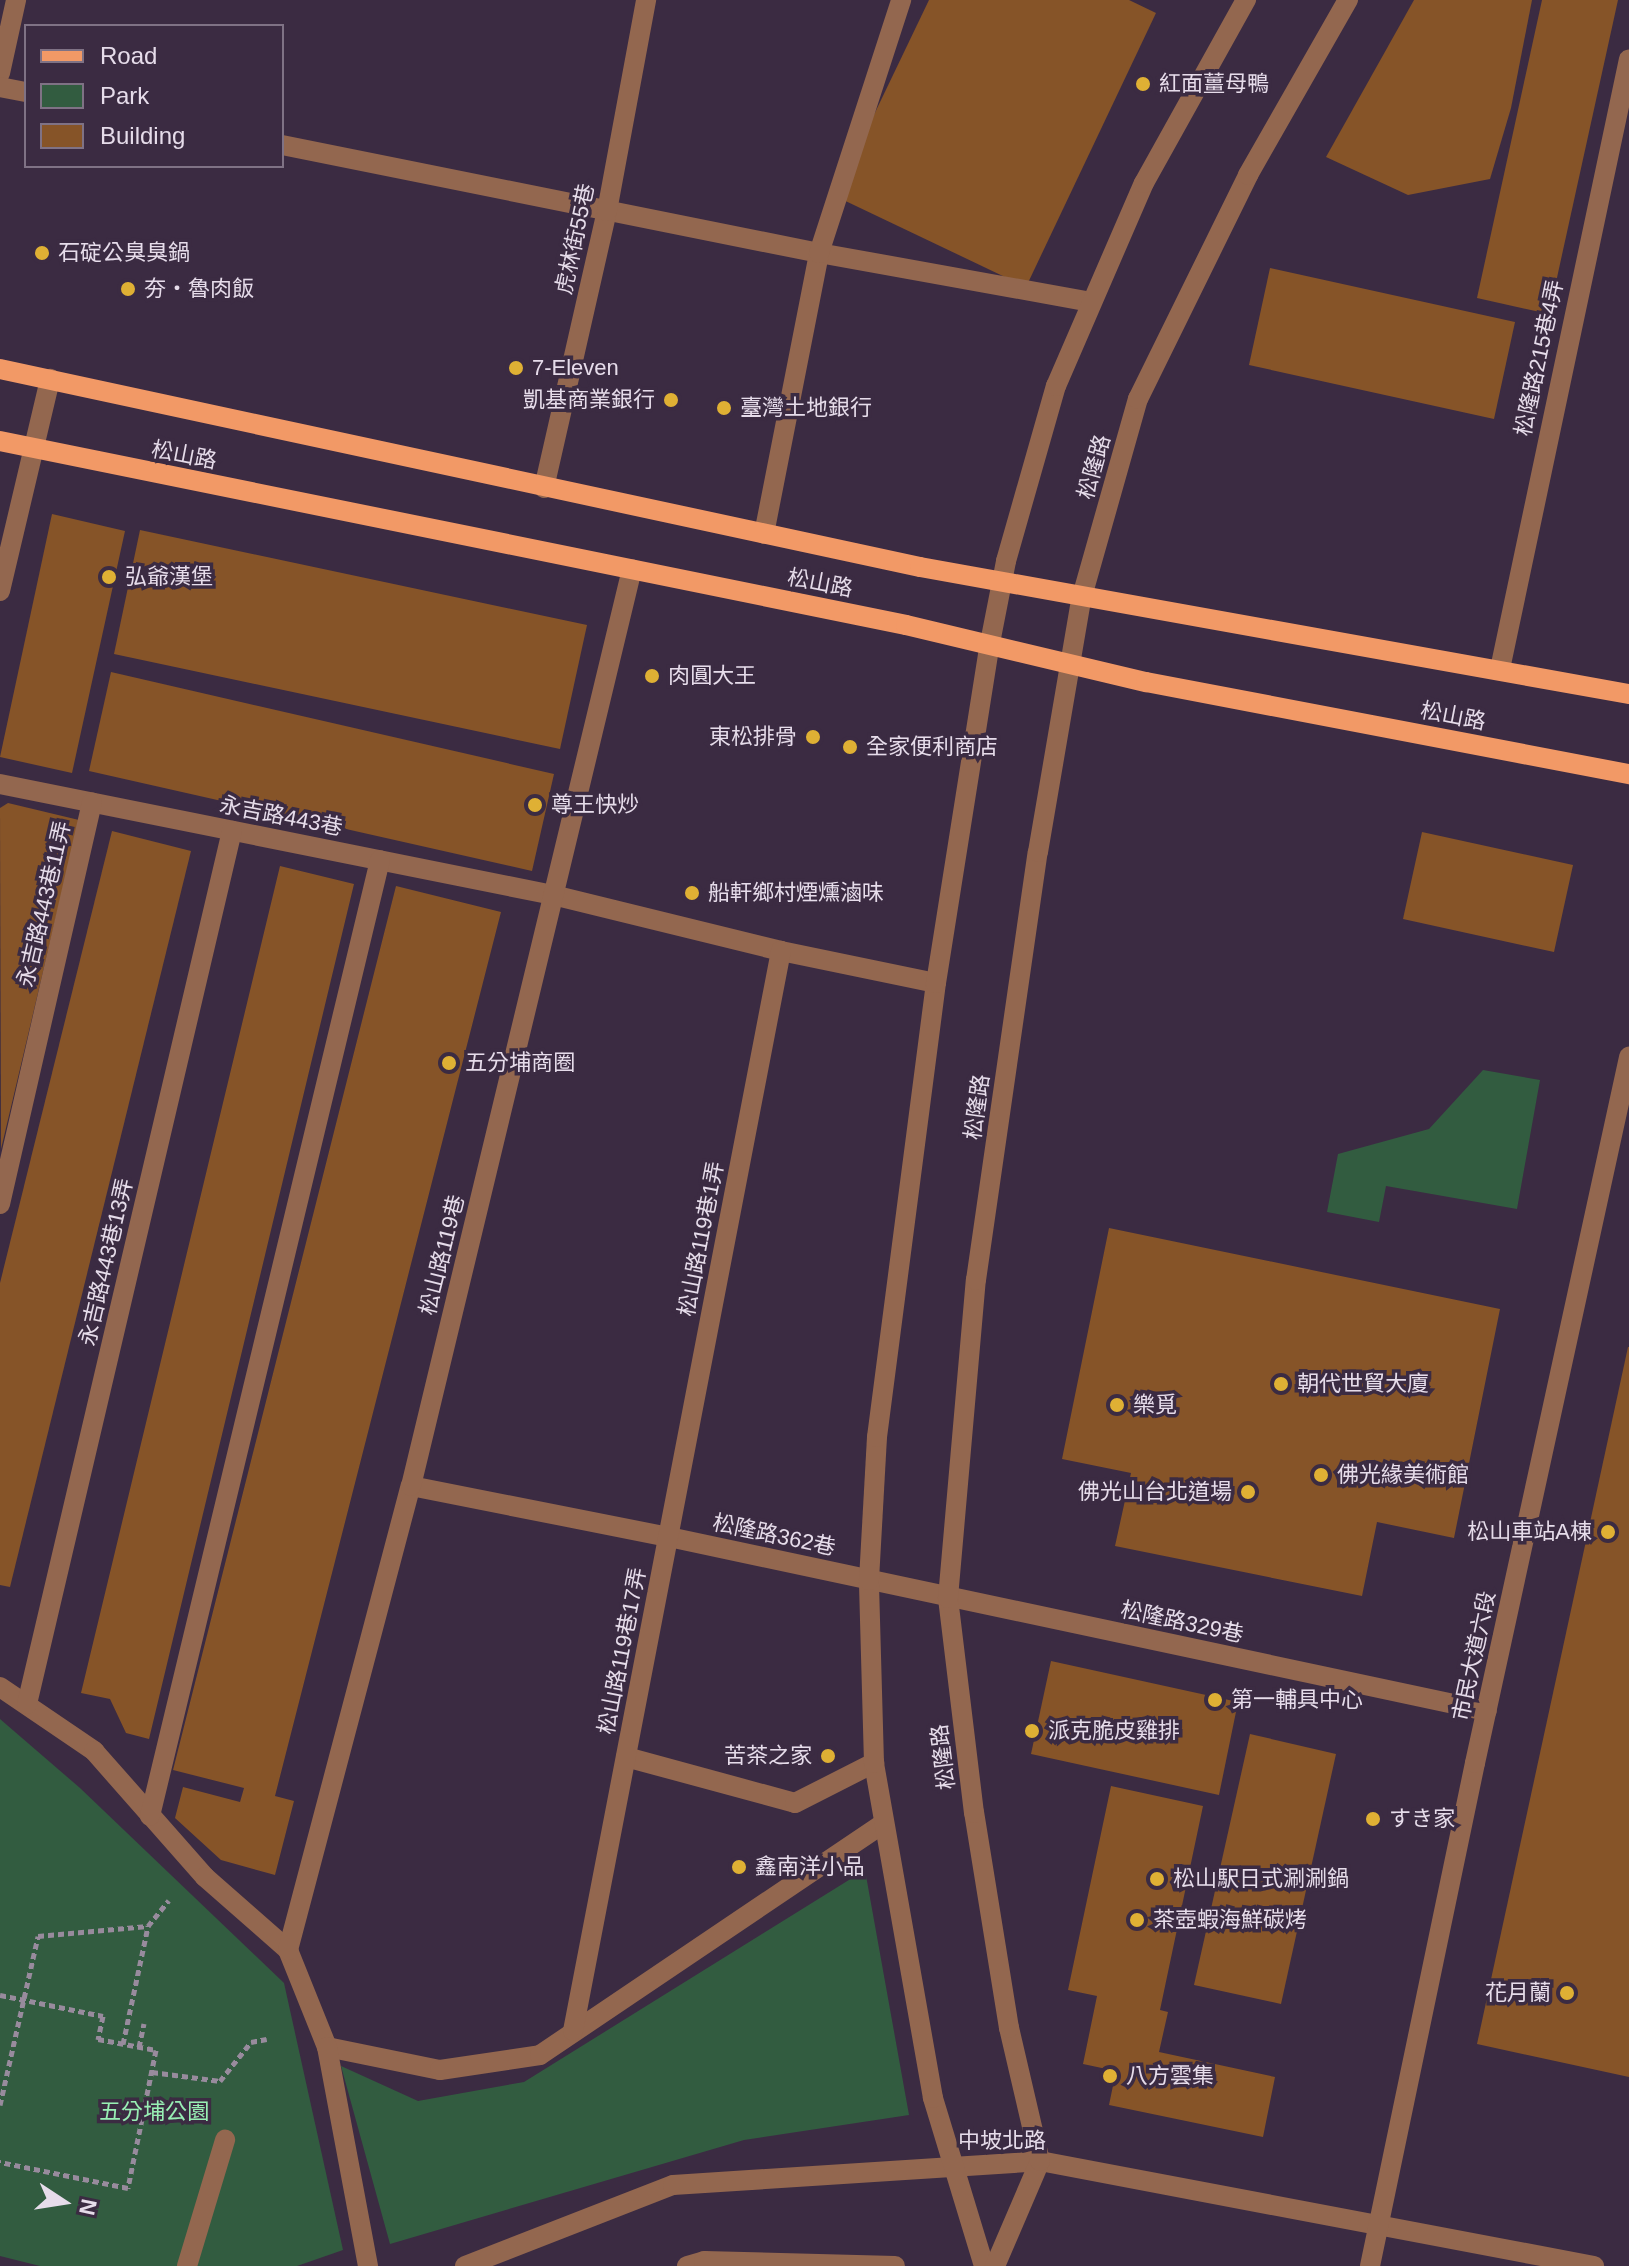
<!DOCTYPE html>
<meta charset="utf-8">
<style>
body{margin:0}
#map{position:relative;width:1629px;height:2266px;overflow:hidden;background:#3b2b42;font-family:Arial,"Noto Sans TC","Noto Sans JP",sans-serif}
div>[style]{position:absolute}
.green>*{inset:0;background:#325c40}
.building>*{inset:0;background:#865428}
.path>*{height:5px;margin-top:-2.5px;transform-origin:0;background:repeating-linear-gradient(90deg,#988b9d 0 6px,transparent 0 10px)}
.minor>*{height:20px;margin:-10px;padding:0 10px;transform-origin:10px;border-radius:10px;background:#93674f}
.major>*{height:20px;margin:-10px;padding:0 10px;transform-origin:10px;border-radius:10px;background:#f29966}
.dots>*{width:22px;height:22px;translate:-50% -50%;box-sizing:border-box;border:4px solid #3b2b42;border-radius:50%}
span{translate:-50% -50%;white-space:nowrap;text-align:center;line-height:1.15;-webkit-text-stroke:7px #3b2b42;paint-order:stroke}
.poi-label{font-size:22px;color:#e6dcea}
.left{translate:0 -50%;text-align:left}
.right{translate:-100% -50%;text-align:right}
.street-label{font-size:22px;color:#e6dcea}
.park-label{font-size:22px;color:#98efb4}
.legend{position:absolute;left:24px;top:24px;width:260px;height:144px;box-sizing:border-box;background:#3b2b42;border:2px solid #7f7285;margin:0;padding:10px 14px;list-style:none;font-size:24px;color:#e6dcea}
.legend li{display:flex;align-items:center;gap:16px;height:40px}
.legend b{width:40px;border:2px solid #7f7285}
.north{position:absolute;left:24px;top:2162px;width:80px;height:80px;-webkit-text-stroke:6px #3b2b42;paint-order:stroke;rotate:102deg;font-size:22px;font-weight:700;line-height:32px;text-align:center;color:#e6dcea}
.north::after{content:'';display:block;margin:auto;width:28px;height:36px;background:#e6dcea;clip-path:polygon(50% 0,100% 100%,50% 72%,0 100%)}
</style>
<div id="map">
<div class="green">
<i style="clip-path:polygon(1483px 1070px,1540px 1080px,1517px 1209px,1386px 1186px,1379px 1222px,1327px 1212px,1338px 1154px,1429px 1129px)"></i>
<i style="clip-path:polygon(0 1719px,80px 1788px,284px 1983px,343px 2250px,297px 2266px,40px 2266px,0 2256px)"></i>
<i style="clip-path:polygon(865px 1870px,909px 2115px,744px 2140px,390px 2244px,341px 2066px,418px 2101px,524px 2082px)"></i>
</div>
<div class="building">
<i style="clip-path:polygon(929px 0,1129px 0,1156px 13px,1026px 287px,835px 196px)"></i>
<i style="clip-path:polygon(1414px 0,1532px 0,1511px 108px,1490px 179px,1408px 195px,1326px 157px)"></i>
<i style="clip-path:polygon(1542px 0,1618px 0,1549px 314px,1477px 298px)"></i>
<i style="clip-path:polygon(1270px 268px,1515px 322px,1494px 419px,1249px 365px)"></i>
<i style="clip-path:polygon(52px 514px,125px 531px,72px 773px,0 757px)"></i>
<i style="clip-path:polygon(140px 530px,587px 625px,560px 749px,114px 654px)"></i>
<i style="clip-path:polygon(111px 672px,554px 774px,532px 871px,89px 771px)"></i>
<i style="clip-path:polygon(8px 803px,79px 820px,1px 1149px,0 808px)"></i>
<i style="clip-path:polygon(112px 831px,191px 851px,10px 1587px,0 1585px,0 1283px)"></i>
<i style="clip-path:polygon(1422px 832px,1573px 865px,1554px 952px,1403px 919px)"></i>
<i style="clip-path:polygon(280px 866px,354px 884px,149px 1739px,126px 1733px,110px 1699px,81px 1693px)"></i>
<i style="clip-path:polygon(396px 886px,501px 912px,275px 1796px,294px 1801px,275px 1875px,221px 1860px,175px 1818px,183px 1787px,240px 1802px,244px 1788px,173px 1770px)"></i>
<i style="clip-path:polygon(1109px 1228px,1500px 1309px,1454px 1538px,1377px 1522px,1362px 1596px,1115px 1546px,1131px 1473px,1062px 1459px)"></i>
<i style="clip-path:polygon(1628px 1347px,1629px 1347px,1629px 2077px,1477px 2044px)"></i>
<i style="clip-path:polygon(1051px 1661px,1238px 1702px,1219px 1795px,1031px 1754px)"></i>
<i style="clip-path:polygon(1250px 1734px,1336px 1754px,1281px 2004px,1194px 1985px)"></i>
<i style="clip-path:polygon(1111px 1786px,1203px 1806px,1160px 2010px,1168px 2012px,1159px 2052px,1275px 2077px,1263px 2137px,1109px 2105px,1116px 2071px,1083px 2064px,1097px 1996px,1068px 1990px)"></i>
</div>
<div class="path">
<i style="left:0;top:1995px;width:105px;rotate:11.5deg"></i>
<i style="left:103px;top:2016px;width:24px;rotate:102deg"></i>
<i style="left:98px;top:2039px;width:59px;rotate:10.7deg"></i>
<i style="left:156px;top:2050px;width:141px;rotate:101.5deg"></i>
<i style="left:128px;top:2188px;width:131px;rotate:-168.5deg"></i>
<i style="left:123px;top:2044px;width:121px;rotate:-78deg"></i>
<i style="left:139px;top:2047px;width:24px;rotate:-78deg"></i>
<i style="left:152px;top:2072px;width:69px;rotate:7.5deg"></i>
<i style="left:220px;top:2081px;width:50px;rotate:-51.5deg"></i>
<i style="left:251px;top:2042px;width:16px;rotate:-11deg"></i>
<i style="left:0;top:2105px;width:173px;rotate:-77.3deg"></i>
<i style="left:38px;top:1936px;width:110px;rotate:-5.2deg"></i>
<i style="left:148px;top:1926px;width:33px;rotate:-51deg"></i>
</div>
<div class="minor">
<i style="left:0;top:73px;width:75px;rotate:-77.6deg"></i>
<i style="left:0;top:87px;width:26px;rotate:11deg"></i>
<i style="left:282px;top:145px;width:548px;rotate:11.37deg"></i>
<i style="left:819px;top:253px;width:277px;rotate:10.2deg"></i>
<i style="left:544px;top:488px;width:284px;rotate:-77.2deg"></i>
<i style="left:607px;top:211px;width:215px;rotate:-79.5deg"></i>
<i style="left:764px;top:534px;width:286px;rotate:-78.9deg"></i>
<i style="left:819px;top:253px;width:266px;rotate:-72deg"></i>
<i style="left:0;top:591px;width:218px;rotate:-76.7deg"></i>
<i style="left:1500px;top:669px;width:623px;rotate:-78.06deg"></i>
<i style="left:0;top:784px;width:564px;rotate:11.35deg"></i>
<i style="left:553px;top:895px;width:235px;rotate:13.8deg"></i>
<i style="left:781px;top:951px;width:158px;rotate:11.7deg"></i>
<i style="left:0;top:1204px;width:412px;rotate:-77.1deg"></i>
<i style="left:411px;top:1486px;width:263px;rotate:11.2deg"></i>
<i style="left:669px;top:1537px;width:836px;rotate:12.01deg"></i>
<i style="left:0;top:1687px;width:114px;rotate:34.2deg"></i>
<i style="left:94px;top:1751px;width:168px;rotate:48.6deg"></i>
<i style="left:205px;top:1877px;width:111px;rotate:41.3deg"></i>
<i style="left:288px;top:1950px;width:105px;rotate:68.1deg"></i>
<i style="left:327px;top:2047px;width:115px;rotate:11.5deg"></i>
<i style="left:440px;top:2070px;width:101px;rotate:-8.5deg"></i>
<i style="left:540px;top:2055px;width:415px;rotate:-34deg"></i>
<i style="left:27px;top:1704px;width:897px;rotate:-76.79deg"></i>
<i style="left:626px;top:1757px;width:175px;rotate:15.2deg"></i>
<i style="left:795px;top:1803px;width:89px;rotate:-26.9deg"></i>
<i style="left:150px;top:1816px;width:983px;rotate:-76.47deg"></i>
<i style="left:288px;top:1950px;width:480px;rotate:-75.2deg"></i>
<i style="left:411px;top:1486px;width:943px;rotate:-76.45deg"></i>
<i style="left:573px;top:2031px;width:1100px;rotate:-79.1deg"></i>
<i style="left:327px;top:2047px;width:223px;rotate:79.4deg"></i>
<i style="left:187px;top:2266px;width:132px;rotate:-73.2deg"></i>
<i style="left:465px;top:2266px;width:223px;rotate:-21.3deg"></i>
<i style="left:673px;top:2185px;width:368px;rotate:-3.7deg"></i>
<i style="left:1040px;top:2161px;width:564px;rotate:10.73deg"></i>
<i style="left:687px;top:2266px;width:18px;rotate:-16deg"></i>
<i style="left:704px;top:2261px;width:191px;rotate:1.5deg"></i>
<i style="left:984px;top:2266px;width:176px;rotate:-106.9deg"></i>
<i style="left:933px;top:2098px;width:340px;rotate:-100deg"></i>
<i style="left:874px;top:1763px;width:183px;rotate:-91.6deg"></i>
<i style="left:869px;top:1580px;width:143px;rotate:-86.8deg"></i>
<i style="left:877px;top:1437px;width:458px;rotate:-82.6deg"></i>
<i style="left:936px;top:983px;width:339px;rotate:-81deg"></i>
<i style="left:989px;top:648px;width:89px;rotate:-78.9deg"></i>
<i style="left:1006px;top:561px;width:182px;rotate:-74.1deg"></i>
<i style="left:1056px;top:386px;width:221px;rotate:-66.6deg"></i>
<i style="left:1144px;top:183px;width:210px;rotate:-60.9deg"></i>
<i style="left:995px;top:2266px;width:114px;rotate:-66.8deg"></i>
<i style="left:1040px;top:2161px;width:137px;rotate:-103.1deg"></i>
<i style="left:1009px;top:2028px;width:218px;rotate:-99.2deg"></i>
<i style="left:974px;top:1813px;width:217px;rotate:-96.9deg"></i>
<i style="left:948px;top:1598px;width:319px;rotate:-85deg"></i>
<i style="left:976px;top:1280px;width:432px;rotate:-81.8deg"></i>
<i style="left:1038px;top:852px;width:256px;rotate:-80.3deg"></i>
<i style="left:1081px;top:600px;width:209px;rotate:-74.2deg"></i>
<i style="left:1138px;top:399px;width:250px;rotate:-63.8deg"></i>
<i style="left:1248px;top:175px;width:202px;rotate:-60.3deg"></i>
<i style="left:1370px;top:2266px;width:514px;rotate:-78.21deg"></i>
<i style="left:1475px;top:1763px;width:723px;rotate:-77.69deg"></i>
</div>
<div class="major">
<i style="left:0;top:369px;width:941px;rotate:12.15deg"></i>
<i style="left:920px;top:567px;width:720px;rotate:10.16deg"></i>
<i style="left:0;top:441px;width:924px;rotate:11.48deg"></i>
<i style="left:906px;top:625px;width:247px;rotate:13.4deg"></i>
<i style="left:1146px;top:682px;width:492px;rotate:10.8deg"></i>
</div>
<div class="dots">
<i style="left:1143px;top:84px;background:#dfb034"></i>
<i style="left:42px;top:253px;background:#dfb034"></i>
<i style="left:128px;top:289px;background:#dfb034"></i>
<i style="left:516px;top:368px;background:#dfb034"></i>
<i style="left:671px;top:400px;background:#dfb034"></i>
<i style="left:724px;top:408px;background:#dfb034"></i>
<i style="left:109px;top:577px;background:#dfb034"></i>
<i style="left:652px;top:676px;background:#dfb034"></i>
<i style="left:813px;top:737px;background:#dfb034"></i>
<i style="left:850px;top:747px;background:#dfb034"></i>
<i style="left:535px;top:805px;background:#dfb034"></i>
<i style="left:692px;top:893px;background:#dfb034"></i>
<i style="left:449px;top:1063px;background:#dfb034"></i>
<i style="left:1281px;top:1384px;background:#dfb034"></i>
<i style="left:1117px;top:1405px;background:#dfb034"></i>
<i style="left:1321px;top:1475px;background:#dfb034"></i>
<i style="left:1248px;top:1492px;background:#dfb034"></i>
<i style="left:1608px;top:1532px;background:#dfb034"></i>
<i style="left:1215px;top:1700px;background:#dfb034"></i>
<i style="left:1032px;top:1731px;background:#dfb034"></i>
<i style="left:828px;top:1756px;background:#dfb034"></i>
<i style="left:1373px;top:1819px;background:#dfb034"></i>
<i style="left:739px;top:1867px;background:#dfb034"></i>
<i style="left:1157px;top:1879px;background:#dfb034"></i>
<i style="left:1137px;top:1920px;background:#dfb034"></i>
<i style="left:1567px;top:1993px;background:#dfb034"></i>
<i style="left:1110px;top:2076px;background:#dfb034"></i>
</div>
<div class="poi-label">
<span class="left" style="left:1159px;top:84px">紅面薑母鴨</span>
<span class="left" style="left:58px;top:253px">石碇公臭臭鍋</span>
<span class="left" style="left:144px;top:289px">夯・魯肉飯</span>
<span class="left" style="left:532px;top:368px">7-Eleven</span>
<span class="right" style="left:655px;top:400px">凱基商業銀行</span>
<span class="left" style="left:740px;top:408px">臺灣土地銀行</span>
<span class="left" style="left:125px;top:577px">弘爺漢堡</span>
<span class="left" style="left:668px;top:676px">肉圓大王</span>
<span class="right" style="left:797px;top:737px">東松排骨</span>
<span class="left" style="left:866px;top:747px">全家便利商店</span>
<span class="left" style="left:551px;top:805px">尊王快炒</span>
<span class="left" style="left:708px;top:893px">船軒鄉村煙燻滷味</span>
<span class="left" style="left:465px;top:1063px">五分埔商圈</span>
<span class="left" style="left:1297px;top:1384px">朝代世貿大廈</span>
<span class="left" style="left:1133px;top:1405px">樂覓</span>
<span class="left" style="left:1337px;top:1475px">佛光緣美術館</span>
<span class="right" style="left:1232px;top:1492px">佛光山台北道場</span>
<span class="right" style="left:1592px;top:1532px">松山車站A棟</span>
<span class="left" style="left:1231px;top:1700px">第一輔具中心</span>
<span class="left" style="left:1048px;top:1731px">派克脆皮雞排</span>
<span class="right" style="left:812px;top:1756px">苦茶之家</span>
<span class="left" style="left:1389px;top:1819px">すき家</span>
<span class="left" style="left:755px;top:1867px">鑫南洋小品</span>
<span class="left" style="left:1173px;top:1879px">松山駅日式涮涮鍋</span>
<span class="left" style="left:1153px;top:1920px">茶壺蝦海鮮碳烤</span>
<span class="right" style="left:1551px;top:1993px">花月蘭</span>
<span class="left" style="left:1126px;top:2076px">八方雲集</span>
</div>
<div class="street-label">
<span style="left:575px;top:239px;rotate:-78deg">虎林街55巷</span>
<span style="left:1539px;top:358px;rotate:-78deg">松隆路215巷4弄</span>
<span style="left:184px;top:455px;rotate:11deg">松山路</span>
<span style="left:1094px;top:467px;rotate:-74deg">松隆路</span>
<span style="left:820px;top:583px;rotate:11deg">松山路</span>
<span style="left:1453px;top:716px;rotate:11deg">松山路</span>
<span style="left:281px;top:816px;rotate:11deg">永吉路443巷</span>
<span style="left:44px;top:904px;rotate:-77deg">永吉路443巷11弄</span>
<span style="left:977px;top:1107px;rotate:-82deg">松隆路</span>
<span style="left:701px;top:1239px;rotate:-79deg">松山路119巷1弄</span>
<span style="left:442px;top:1255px;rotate:-76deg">松山路119巷</span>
<span style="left:106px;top:1262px;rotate:-77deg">永吉路443巷13弄</span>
<span style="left:774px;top:1535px;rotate:12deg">松隆路362巷</span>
<span style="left:1182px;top:1622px;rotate:12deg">松隆路329巷</span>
<span style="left:622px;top:1651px;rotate:-79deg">松山路119巷17弄</span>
<span style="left:1474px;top:1656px;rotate:-78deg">市民大道六段</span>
<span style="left:943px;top:1757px;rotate:-97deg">松隆路</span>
<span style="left:1002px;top:2141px">中坡北路</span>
</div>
<div class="park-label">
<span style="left:154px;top:2112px">五分埔公園</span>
</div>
<ul class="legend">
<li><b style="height:10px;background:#f29966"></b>Road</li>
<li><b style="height:22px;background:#325c40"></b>Park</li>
<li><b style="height:22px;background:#865428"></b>Building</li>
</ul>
<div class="north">N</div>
</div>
